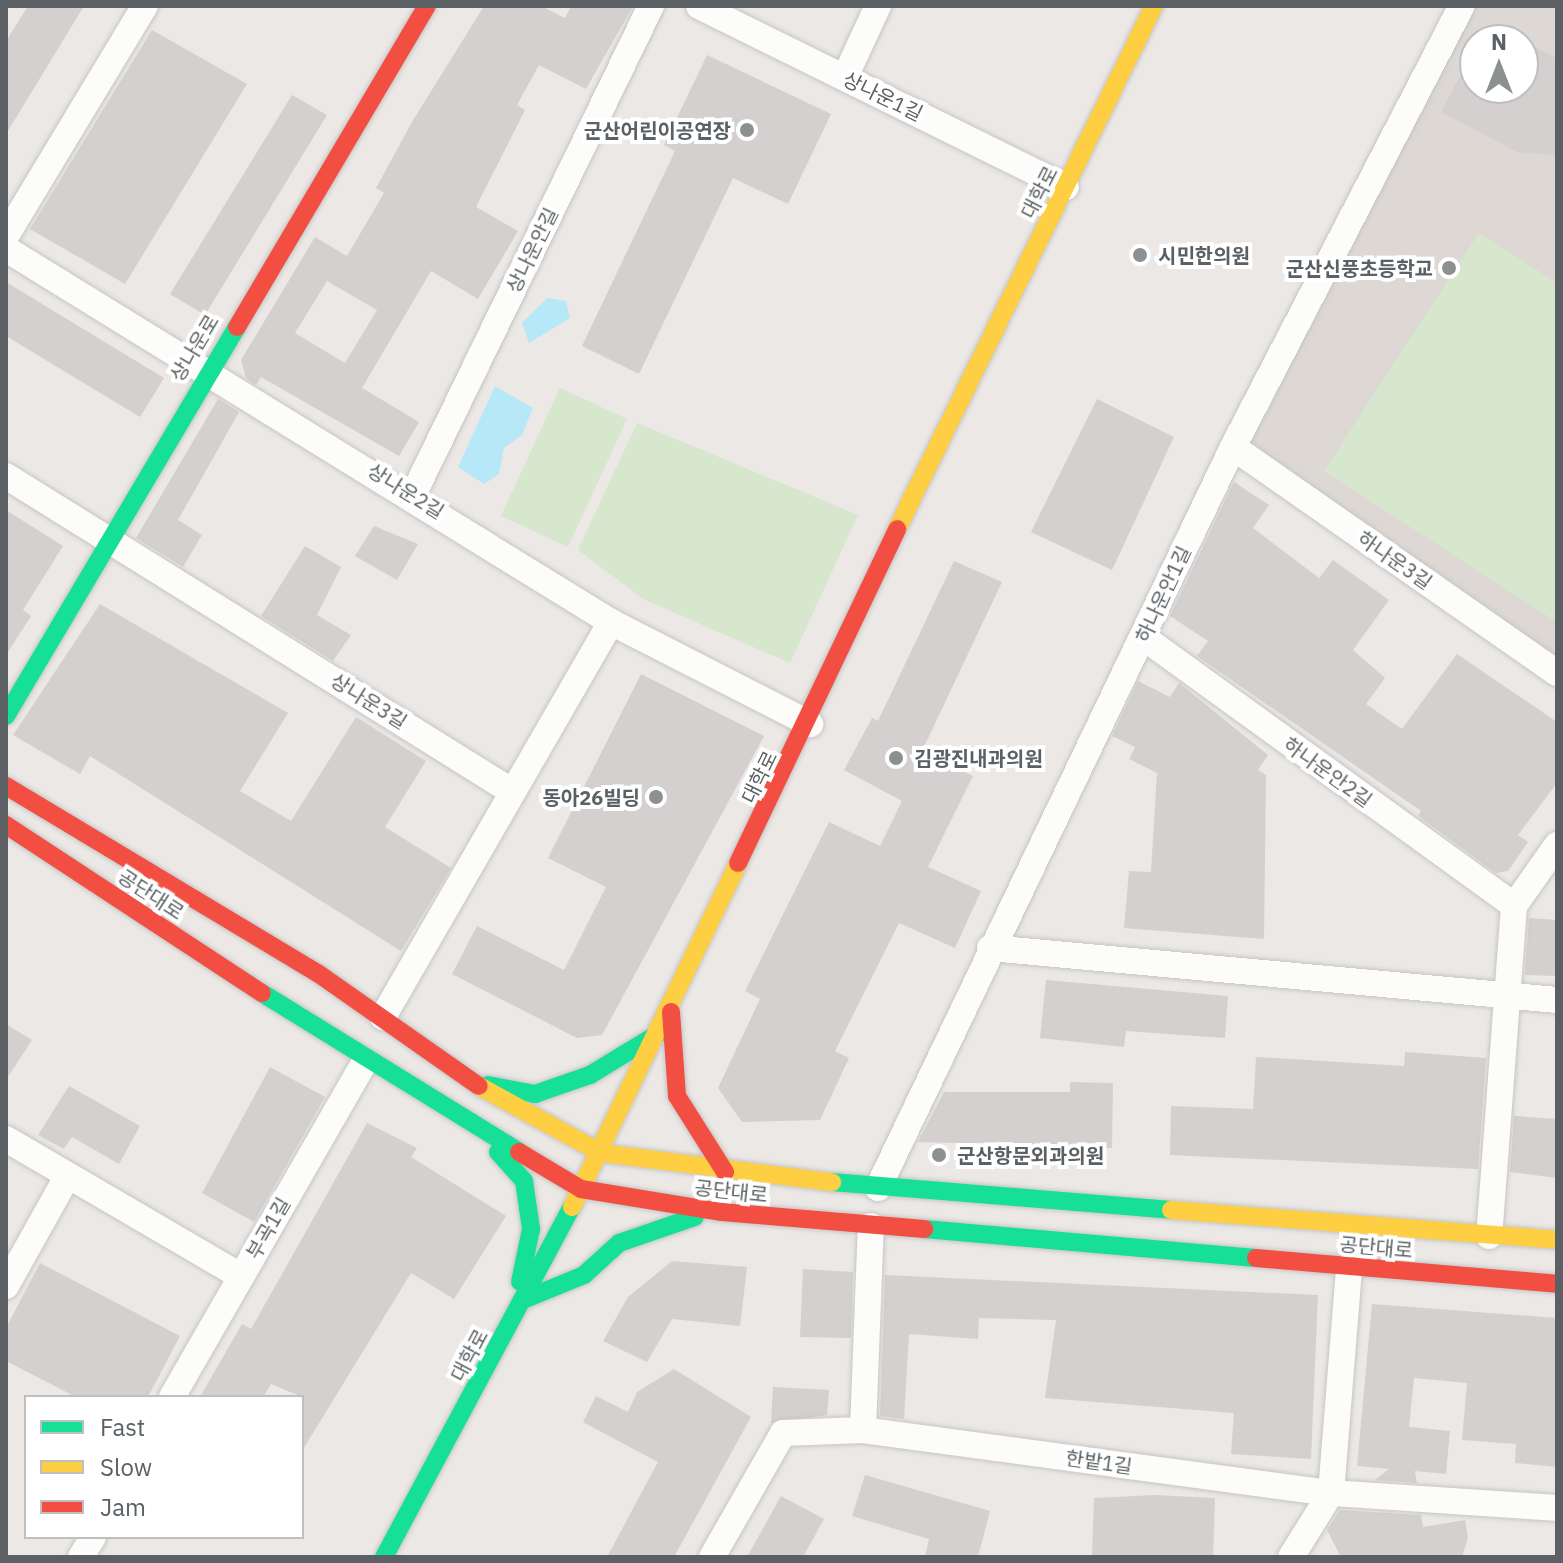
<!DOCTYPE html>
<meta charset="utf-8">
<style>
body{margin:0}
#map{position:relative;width:1563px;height:1563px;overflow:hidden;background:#ebe8e5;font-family:"IBM Plex Sans","Noto Sans KR",sans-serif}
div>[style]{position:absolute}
.education>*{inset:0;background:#ddd8d4}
.green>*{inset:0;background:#d6e7ce}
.water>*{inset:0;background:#b7e8f7}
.building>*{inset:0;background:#d3d0cf}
.roads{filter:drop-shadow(0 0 2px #c6c6c6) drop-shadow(0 0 2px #c6c6c6)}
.street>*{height:26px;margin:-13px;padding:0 13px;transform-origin:13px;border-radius:13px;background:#fcfcfb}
.fast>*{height:18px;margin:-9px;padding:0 9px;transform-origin:9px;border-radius:9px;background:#16e098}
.slow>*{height:18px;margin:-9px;padding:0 9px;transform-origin:9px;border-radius:9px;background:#ffcf43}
.jam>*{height:18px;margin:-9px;padding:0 9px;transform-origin:9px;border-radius:9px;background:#f24e42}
.dots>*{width:22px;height:22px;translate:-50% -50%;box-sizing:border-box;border:4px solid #fff;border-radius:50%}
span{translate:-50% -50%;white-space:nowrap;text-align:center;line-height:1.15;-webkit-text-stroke:8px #fff;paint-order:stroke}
.street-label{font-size:20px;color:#5a6064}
.poi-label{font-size:20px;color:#5a6064;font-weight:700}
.right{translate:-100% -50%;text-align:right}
.left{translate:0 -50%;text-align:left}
.frame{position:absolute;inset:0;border:8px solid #5a6064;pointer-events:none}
.legend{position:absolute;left:24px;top:1395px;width:280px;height:144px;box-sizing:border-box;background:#fff;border:2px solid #bdbfc1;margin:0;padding:10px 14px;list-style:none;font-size:24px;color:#5a6064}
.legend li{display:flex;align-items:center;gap:16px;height:40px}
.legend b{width:40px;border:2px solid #bdbfc1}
.north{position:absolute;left:1459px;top:24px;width:80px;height:80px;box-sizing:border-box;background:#fff;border:2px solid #bdbfc1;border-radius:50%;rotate:0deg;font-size:22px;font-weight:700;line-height:32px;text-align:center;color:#5a6064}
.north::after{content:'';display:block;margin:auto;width:28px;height:36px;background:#8d9091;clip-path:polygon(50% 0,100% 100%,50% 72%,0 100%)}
</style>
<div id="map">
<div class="education">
<i style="clip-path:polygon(evenodd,1476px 6px,1557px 6px,1557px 661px,1248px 448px,1476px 6px,1475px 40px,1523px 40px,1523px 88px,1475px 88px,1475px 40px)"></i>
</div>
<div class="green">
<i style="clip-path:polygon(1479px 233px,1557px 283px,1557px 622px,1324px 471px)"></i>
<i style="clip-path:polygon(560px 388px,627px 419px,568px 547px,501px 516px)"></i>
<i style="clip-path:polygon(637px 423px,858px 515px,790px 663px,645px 600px,578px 550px)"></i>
</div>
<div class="water">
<i style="clip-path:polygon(547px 298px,566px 301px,570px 318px,529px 343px,522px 323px)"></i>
<i style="clip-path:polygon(495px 386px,533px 408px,522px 435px,504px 448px,499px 474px,484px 484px,458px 467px)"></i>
</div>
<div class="building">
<i style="clip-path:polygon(28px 6px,84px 6px,6px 134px,6px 41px)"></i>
<i style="clip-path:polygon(evenodd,484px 6px,541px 6px,565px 18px,571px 6px,633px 6px,586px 89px,539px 65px,517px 105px,525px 110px,476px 207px,518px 231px,478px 299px,431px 271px,362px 388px,419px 422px,399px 456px,261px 377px,256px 385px,246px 378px,241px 360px,315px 237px,347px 256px,384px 193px,376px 188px,412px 122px,484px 6px,327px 281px,377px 310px,345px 363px,295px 333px,327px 281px)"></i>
<i style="clip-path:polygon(152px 30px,247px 84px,125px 284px,30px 229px)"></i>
<i style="clip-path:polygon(1523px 40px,1557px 59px,1557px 155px,1517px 152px,1441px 112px,1475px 47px,1475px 88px,1523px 88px)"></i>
<i style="clip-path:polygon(707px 55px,831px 114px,788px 204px,733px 178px,639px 374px,582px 346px,675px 151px,664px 145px)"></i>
<i style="clip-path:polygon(292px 95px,327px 115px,205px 315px,170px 294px)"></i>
<i style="clip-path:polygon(6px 282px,164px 378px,140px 417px,6px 336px)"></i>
<i style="clip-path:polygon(218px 399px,239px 412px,178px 520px,202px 535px,183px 567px,136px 538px)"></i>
<i style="clip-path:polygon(1097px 399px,1174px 437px,1112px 570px,1031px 532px)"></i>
<i style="clip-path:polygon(1234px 482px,1269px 505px,1253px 528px,1319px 578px,1333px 560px,1389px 600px,1353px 650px,1385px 678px,1366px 704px,1402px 729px,1457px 654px,1557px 722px,1557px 783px,1518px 835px,1528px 842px,1508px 871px,1496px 873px,1418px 816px,1421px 811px,1197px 656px,1208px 641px,1170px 616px)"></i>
<i style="clip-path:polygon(6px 510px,63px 546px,23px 610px,31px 616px,6px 655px)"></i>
<i style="clip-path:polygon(374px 526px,418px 544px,397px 580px,355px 556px)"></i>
<i style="clip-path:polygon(305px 546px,341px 567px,317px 615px,351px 635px,333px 661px,261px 616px)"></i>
<i style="clip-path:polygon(954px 561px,1002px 582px,922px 751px,973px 776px,928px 867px,981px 891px,955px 948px,899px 923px,835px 1051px,849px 1058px,820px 1120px,742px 1122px,718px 1088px,760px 999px,745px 991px,829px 822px,880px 846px,902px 801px,844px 770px,872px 718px,878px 721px)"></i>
<i style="clip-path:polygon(100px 604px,288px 713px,240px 791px,291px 821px,356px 717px,426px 761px,385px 827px,451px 868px,401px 951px,90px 756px,80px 774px,13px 735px)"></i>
<i style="clip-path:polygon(641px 674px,764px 736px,602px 1035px,577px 1038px,452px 974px,477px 926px,564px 970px,606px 887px,548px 858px)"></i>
<i style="clip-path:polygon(1138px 681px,1170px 697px,1179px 683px,1268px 755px,1258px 770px,1266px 775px,1264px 939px,1124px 928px,1129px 871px,1151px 872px,1157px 773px,1129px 759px,1135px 747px,1112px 736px)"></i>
<i style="clip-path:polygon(1529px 918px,1557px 920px,1557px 976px,1525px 975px)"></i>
<i style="clip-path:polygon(1046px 980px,1228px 996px,1225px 1038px,1126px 1031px,1124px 1047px,1040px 1038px)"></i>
<i style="clip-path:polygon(6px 1024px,32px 1040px,6px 1080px)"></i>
<i style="clip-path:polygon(1405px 1052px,1486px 1058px,1478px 1169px,1170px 1155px,1171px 1106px,1253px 1109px,1256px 1057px,1404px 1066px)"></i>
<i style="clip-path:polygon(270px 1067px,325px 1097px,254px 1222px,202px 1193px)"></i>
<i style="clip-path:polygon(1070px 1082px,1113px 1083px,1112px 1148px,918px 1142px,944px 1092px,1070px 1092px)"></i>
<i style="clip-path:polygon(69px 1086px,140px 1126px,119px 1164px,72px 1137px,64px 1149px,38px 1135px)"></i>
<i style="clip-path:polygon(1514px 1116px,1557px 1119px,1557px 1178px,1510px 1172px)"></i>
<i style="clip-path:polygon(367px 1123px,417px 1148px,411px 1157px,506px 1216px,454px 1299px,411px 1273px,302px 1451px,302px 1397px,271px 1384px,263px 1397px,200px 1397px,242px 1324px,251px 1329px)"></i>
<i style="clip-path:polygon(672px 1261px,747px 1267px,740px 1326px,672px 1319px,647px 1362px,603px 1341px,628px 1297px)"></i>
<i style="clip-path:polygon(40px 1263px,180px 1336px,148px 1397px,76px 1397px,6px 1361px,6px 1328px)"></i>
<i style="clip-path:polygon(803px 1269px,853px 1272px,851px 1338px,800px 1337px)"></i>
<i style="clip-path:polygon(885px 1275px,1318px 1295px,1311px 1459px,1231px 1454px,1234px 1413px,1045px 1398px,1056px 1320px,979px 1318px,978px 1339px,909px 1334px,904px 1419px,880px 1416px)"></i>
<i style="clip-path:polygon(1372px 1304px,1557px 1318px,1557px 1467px,1515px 1463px,1516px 1444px,1462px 1440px,1467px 1383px,1414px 1378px,1409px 1427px,1450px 1431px,1446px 1474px,1415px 1471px,1417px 1483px,1375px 1480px,1389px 1469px,1357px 1466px)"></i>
<i style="clip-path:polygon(674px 1369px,751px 1417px,674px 1557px,607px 1557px,658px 1462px,583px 1422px,596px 1396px,628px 1412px,637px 1392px)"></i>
<i style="clip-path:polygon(773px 1387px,829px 1390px,827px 1415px,771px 1423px)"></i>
<i style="clip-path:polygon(865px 1475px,990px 1511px,978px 1557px,925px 1557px,929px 1539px,852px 1516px)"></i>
<i style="clip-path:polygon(1156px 1495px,1215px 1498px,1213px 1557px,1092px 1557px,1094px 1498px)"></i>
<i style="clip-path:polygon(781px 1496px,824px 1519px,803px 1557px,747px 1557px)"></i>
<i style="clip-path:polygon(1340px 1510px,1421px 1515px,1423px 1527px,1465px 1520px,1468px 1538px,1462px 1557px,1341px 1557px,1327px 1530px)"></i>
</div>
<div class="roads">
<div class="street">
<i style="left:699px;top:6px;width:409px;rotate:26.3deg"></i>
<i style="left:845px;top:77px;width:78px;rotate:-65.1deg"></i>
<i style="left:6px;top:236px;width:269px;rotate:-58.9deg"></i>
<i style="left:6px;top:249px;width:711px;rotate:31.66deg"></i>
<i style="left:611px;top:622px;width:224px;rotate:27.1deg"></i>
<i style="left:1233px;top:447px;width:395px;rotate:34.9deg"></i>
<i style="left:6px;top:476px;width:595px;rotate:31.95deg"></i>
<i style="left:413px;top:495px;width:544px;rotate:-64.05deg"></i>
<i style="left:1143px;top:637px;width:458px;rotate:35.9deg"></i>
<i style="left:1514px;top:906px;width:331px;rotate:94.3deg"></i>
<i style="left:1514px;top:906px;width:75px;rotate:-54.8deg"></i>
<i style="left:990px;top:948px;width:569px;rotate:5.24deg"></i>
<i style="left:383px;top:1017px;width:456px;rotate:-60deg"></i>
<i style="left:6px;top:1139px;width:271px;rotate:30.3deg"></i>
<i style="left:878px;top:1188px;width:822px;rotate:-64.4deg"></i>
<i style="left:1233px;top:447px;width:497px;rotate:-62.6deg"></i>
<i style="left:6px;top:1286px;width:125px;rotate:-60.8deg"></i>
<i style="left:172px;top:1397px;width:387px;rotate:-60.1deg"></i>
<i style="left:863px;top:1430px;width:204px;rotate:-87.8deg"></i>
<i style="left:81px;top:1557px;width:23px;rotate:-59deg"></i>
<i style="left:712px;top:1557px;width:143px;rotate:-60.2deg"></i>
<i style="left:783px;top:1433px;width:80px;rotate:-2.1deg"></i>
<i style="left:863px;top:1430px;width:472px;rotate:7.7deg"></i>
<i style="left:1331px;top:1493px;width:226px;rotate:3.8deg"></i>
<i style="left:1291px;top:1557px;width:75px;rotate:-58deg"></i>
<i style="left:1331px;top:1493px;width:227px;rotate:-85.4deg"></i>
</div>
<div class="fast">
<i style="left:6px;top:716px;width:452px;rotate:-59.3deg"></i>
<i style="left:262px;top:993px;width:302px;rotate:31.7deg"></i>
<i style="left:488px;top:1085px;width:48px;rotate:10.8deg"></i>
<i style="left:535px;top:1094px;width:58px;rotate:-19.1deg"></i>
<i style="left:590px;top:1075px;width:81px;rotate:-31.3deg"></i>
<i style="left:498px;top:1152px;width:39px;rotate:48deg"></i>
<i style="left:524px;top:1181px;width:49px;rotate:81.7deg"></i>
<i style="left:531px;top:1229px;width:54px;rotate:101.7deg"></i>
<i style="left:832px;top:1182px;width:340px;rotate:4.7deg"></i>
<i style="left:924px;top:1229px;width:333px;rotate:5deg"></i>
<i style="left:523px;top:1300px;width:66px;rotate:-22.3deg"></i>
<i style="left:584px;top:1275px;width:47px;rotate:-42.4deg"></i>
<i style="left:619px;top:1243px;width:80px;rotate:-18.9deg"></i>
<i style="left:384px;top:1557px;width:397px;rotate:-61.8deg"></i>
</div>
<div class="slow">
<i style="left:897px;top:529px;width:583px;rotate:-63.83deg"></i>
<i style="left:479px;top:1086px;width:139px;rotate:28.8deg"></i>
<i style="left:601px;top:1153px;width:233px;rotate:7.2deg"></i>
<i style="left:572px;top:1207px;width:382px;rotate:-64.2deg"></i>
<i style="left:1171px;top:1210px;width:387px;rotate:4.4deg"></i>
</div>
<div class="jam">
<i style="left:237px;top:327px;width:373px;rotate:-59.4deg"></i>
<i style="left:6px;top:786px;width:365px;rotate:31deg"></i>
<i style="left:319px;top:974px;width:195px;rotate:35deg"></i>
<i style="left:6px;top:825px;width:306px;rotate:33.3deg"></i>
<i style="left:738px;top:863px;width:370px;rotate:-64.5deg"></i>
<i style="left:671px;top:1012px;width:84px;rotate:85.9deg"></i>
<i style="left:677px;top:1096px;width:90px;rotate:57.7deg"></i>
<i style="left:519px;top:1152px;width:72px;rotate:30.8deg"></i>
<i style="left:581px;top:1189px;width:143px;rotate:9.3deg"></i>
<i style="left:722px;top:1212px;width:203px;rotate:4.8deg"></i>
<i style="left:1256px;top:1258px;width:302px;rotate:4.9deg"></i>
</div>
</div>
<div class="dots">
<i style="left:747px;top:130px;background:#8d9091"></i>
<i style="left:1140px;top:255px;background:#8d9091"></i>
<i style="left:1449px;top:268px;background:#8d9091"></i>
<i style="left:896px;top:758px;background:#8d9091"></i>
<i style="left:656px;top:797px;background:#8d9091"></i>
<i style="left:939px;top:1155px;background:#8d9091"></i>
</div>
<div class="street-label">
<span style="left:883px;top:96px;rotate:26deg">상나운1길</span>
<span style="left:1039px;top:192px;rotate:-63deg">대학로</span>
<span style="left:532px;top:250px;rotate:-64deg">상나운안길</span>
<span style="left:194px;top:348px;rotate:-59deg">상나운로</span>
<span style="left:406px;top:491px;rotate:32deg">상나운2길</span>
<span style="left:1395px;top:560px;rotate:35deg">하나운3길</span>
<span style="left:1163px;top:594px;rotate:-65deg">하나운안1길</span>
<span style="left:369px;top:701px;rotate:32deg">상나운3길</span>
<span style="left:1328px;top:772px;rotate:36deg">하나운안2길</span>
<span style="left:759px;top:777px;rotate:-64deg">대학로</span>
<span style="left:151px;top:894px;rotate:33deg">공단대로</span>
<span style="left:731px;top:1191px;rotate:6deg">공단대로</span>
<span style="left:268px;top:1228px;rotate:-60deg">부곡1길</span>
<span style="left:1376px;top:1247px;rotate:5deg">공단대로</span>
<span style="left:469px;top:1355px;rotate:-62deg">대학로</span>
<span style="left:1099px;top:1462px;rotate:8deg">한밭1길</span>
</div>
<div class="poi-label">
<span class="right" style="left:731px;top:130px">군산어린이공연장</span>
<span class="left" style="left:1158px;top:255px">시민한의원</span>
<span class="right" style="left:1433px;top:268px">군산신풍초등학교</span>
<span class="left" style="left:914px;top:758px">김광진내과의원</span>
<span class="right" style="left:640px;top:797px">동아26빌딩</span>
<span class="left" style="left:957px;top:1155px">군산항문외과의원</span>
</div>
<div class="frame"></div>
<ul class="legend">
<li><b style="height:10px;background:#16e098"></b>Fast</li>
<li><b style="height:10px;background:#ffcf43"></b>Slow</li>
<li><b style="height:10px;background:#f24e42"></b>Jam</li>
</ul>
<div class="north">N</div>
</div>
